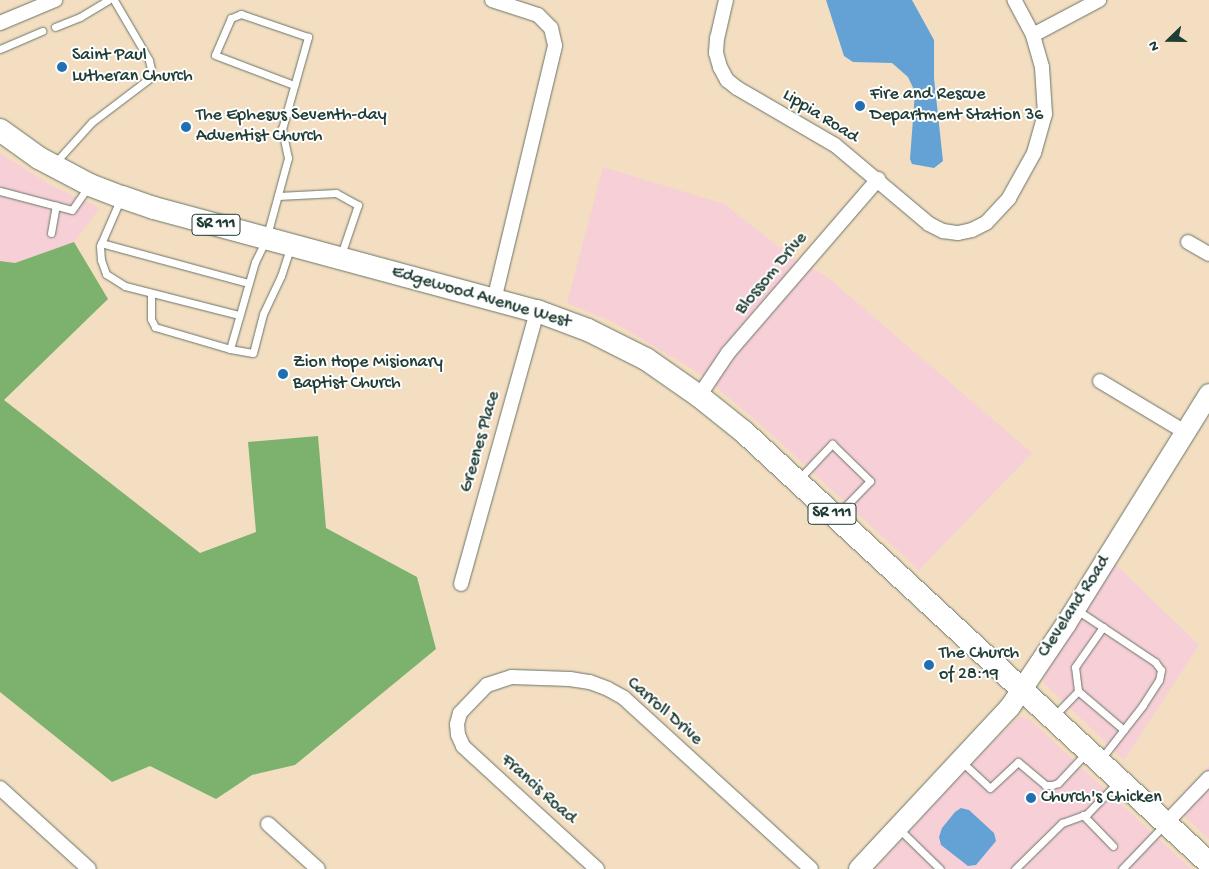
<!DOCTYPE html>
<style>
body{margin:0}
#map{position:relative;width:1209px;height:869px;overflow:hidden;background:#f3dec2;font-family:"Gochi Hand",sans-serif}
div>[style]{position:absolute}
.built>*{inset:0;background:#f6cfd7}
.forest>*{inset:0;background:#7db26e}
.water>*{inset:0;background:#64a2d6}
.roads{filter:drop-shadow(0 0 1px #697566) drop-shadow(0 0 1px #697566)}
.lane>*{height:7px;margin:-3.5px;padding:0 3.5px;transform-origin:3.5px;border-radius:3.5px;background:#fff}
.street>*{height:14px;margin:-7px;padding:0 7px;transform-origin:7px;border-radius:7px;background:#fff}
.secondary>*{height:20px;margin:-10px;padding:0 10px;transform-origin:10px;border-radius:10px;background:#fff}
.primary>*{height:22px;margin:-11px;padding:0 11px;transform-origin:11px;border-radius:11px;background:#fff}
.dots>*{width:14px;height:14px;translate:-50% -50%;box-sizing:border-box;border:2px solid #fff;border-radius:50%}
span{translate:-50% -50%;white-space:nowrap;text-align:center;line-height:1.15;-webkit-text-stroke:4px #fff;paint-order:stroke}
.shield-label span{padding:1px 4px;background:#fff;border:1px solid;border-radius:4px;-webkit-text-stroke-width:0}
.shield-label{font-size:16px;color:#1f3d34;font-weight:700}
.poi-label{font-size:18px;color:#1f3d34}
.left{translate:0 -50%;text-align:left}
.street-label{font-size:18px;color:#1f3d34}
.north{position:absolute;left:1144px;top:15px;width:50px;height:50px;-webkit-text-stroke:4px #fff;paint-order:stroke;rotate:248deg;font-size:14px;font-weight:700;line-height:20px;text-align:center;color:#1f3d34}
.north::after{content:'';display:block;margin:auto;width:18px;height:22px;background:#1f3d34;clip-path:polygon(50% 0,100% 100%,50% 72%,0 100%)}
</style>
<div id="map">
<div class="built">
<i style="clip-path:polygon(0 153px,52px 186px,100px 208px,74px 242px,15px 263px,0 261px)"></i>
<i style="clip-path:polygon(603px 167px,724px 204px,797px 261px,826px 276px,1032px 453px,919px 570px,768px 431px,702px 375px,615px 323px,567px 303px)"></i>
<i style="clip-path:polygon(1115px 564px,1199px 645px,1124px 760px,1044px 683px,1044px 677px,1052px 664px)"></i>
<i style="clip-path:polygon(1018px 717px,1028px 718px,1191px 869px,875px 869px,957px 779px)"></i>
<i style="clip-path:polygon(1209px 766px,1209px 839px,1173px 805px)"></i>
</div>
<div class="forest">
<i style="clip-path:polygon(74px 242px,108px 299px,4px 400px,200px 553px,256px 532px,248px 442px,318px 436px,326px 528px,417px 577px,436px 649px,295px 765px,252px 775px,216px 799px,150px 766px,112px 782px,0 692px,0 261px,15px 263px)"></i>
</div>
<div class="water">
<i style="clip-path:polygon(826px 0,912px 0,934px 40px,934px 78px,943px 161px,934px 168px,912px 164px,910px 159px,915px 92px,908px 77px,892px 63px,853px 62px,844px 56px)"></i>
<i style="clip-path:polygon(961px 808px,969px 810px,994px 833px,996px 841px,976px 865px,968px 866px,941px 845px,939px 837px,942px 828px,955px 812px)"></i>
</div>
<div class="roads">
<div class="lane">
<i style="left:55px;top:27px;width:27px;rotate:-22deg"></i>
<i style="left:80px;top:17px;width:33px;rotate:-31deg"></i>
<i style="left:0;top:49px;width:46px;rotate:-23.2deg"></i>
<i style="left:54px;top:164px;width:57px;rotate:-47.9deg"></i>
<i style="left:92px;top:122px;width:73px;rotate:-37.2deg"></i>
<i style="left:150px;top:78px;width:9px;rotate:-84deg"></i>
<i style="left:151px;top:69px;width:9px;rotate:-103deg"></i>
<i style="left:149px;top:60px;width:69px;rotate:-120.3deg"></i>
<i style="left:0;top:191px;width:74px;rotate:14.8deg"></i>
<i style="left:72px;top:210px;width:28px;rotate:-55deg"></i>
<i style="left:278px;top:196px;width:58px;rotate:-3deg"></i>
<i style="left:336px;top:193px;width:25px;rotate:29deg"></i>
<i style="left:358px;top:205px;width:53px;rotate:108.8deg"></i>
<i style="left:120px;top:200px;width:50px;rotate:113.5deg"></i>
<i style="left:100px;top:246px;width:14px;rotate:86deg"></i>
<i style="left:101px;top:260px;width:15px;rotate:70deg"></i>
<i style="left:106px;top:274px;width:22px;rotate:32deg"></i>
<i style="left:125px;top:286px;width:118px;rotate:14.3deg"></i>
<i style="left:51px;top:233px;width:28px;rotate:-80deg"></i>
<i style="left:101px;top:243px;width:152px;rotate:15.2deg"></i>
<i style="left:151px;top:295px;width:24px;rotate:90deg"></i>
<i style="left:151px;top:319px;width:9px;rotate:63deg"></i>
<i style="left:155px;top:327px;width:78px;rotate:16.3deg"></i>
<i style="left:230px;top:349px;width:91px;rotate:-74deg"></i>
<i style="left:255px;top:262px;width:25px;rotate:-64deg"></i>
<i style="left:266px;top:239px;width:84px;rotate:-74.8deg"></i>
<i style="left:288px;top:158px;width:30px;rotate:-102deg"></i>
<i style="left:282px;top:129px;width:96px;rotate:-74.2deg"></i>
<i style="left:308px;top:37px;width:71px;rotate:-161.1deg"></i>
<i style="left:241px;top:14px;width:11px;rotate:158deg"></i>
<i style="left:231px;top:18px;width:40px;rotate:113.4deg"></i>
<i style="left:215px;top:55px;width:85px;rotate:20.8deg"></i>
<i style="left:230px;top:349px;width:23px;rotate:10deg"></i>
<i style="left:253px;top:353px;width:40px;rotate:-75.6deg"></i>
<i style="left:263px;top:314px;width:42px;rotate:-64.7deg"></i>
<i style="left:281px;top:276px;width:29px;rotate:-72deg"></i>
<i style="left:798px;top:480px;width:50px;rotate:-46.6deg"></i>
<i style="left:832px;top:444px;width:53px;rotate:44.2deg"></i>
<i style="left:870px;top:481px;width:47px;rotate:134.1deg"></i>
<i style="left:1077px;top:610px;width:94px;rotate:33.7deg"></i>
<i style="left:1155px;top:662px;width:10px;rotate:53deg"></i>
<i style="left:1161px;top:670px;width:10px;rotate:101deg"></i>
<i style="left:1159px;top:680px;width:30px;rotate:123deg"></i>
<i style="left:1143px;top:705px;width:68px;rotate:127.9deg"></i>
<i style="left:1078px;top:691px;width:24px;rotate:-97deg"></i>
<i style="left:1075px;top:667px;width:49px;rotate:-55deg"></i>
<i style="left:1054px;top:716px;width:35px;rotate:-46deg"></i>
<i style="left:1078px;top:691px;width:60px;rotate:40.3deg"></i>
<i style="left:962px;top:762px;width:38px;rotate:43deg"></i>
<i style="left:990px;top:788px;width:38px;rotate:-43deg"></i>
<i style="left:1018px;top:762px;width:35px;rotate:40deg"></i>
<i style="left:1045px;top:785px;width:7px"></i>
<i style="left:1052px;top:785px;width:6px;rotate:-18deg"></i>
<i style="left:1058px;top:783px;width:41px;rotate:-47deg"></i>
<i style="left:1083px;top:815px;width:43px;rotate:45.9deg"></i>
<i style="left:899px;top:829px;width:57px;rotate:44.3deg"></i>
<i style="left:1015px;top:869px;width:66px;rotate:-44.4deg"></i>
<i style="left:1062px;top:823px;width:27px;rotate:-20deg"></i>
<i style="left:1087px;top:814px;width:45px;rotate:-45.9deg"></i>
<i style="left:1122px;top:869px;width:61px;rotate:-46.3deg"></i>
</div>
<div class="street">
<i style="left:492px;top:0;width:48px;rotate:18.1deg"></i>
<i style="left:538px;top:15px;width:18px;rotate:45deg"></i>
<i style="left:551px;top:28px;width:18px;rotate:77deg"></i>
<i style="left:555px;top:46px;width:261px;rotate:103.5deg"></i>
<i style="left:726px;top:0;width:39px;rotate:103deg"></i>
<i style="left:717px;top:38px;width:15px;rotate:94deg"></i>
<i style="left:716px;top:53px;width:15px;rotate:74deg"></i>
<i style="left:720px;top:67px;width:15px;rotate:62deg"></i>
<i style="left:727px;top:80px;width:13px;rotate:39deg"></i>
<i style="left:737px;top:88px;width:113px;rotate:30.2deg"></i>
<i style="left:835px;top:145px;width:123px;rotate:40deg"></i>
<i style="left:929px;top:224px;width:16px;rotate:27deg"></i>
<i style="left:943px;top:231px;width:15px;rotate:8deg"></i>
<i style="left:958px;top:233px;width:14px;rotate:-12deg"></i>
<i style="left:972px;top:230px;width:16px;rotate:-27deg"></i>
<i style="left:986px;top:223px;width:34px;rotate:-47deg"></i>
<i style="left:1009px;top:198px;width:51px;rotate:-60.9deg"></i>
<i style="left:1034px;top:153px;width:41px;rotate:-74.2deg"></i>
<i style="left:1045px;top:114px;width:47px;rotate:-93.7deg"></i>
<i style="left:1042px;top:67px;width:33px;rotate:-106deg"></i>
<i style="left:1033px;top:35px;width:40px;rotate:-118deg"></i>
<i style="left:0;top:23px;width:60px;rotate:-22.7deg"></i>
<i style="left:1033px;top:35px;width:75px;rotate:-27.9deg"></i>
<i style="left:1188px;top:242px;width:24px;rotate:30deg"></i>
<i style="left:1100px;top:381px;width:99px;rotate:31deg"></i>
<i style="left:699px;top:396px;width:52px;rotate:-56deg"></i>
<i style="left:728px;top:353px;width:230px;rotate:-49.2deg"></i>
<i style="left:461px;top:584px;width:283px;rotate:-74.4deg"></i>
<i style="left:0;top:788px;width:120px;rotate:42.3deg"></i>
<i style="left:1166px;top:823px;width:62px;rotate:-46.3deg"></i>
<i style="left:268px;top:824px;width:67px;rotate:42deg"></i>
<i style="left:597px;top:869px;width:182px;rotate:-137.5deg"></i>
<i style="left:463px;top:746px;width:12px;rotate:-114deg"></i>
<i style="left:458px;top:735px;width:11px;rotate:-95deg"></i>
<i style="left:457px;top:724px;width:11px;rotate:-75deg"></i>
<i style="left:460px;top:713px;width:39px;rotate:-46deg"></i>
<i style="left:487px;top:685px;width:26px;rotate:-18deg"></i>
<i style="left:512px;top:677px;width:58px;rotate:2deg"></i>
<i style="left:570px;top:679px;width:20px;rotate:9deg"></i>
<i style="left:590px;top:682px;width:19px;rotate:21deg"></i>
<i style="left:608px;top:689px;width:18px;rotate:29deg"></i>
<i style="left:624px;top:698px;width:253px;rotate:42.4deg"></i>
</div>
<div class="secondary">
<i style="left:859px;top:869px;width:221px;rotate:-47deg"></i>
<i style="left:1010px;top:707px;width:100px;rotate:-56deg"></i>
<i style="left:1066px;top:624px;width:271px;rotate:-58.1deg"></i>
</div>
<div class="primary">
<i style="left:0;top:130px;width:48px;rotate:35.7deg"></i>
<i style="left:39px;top:158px;width:58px;rotate:27.9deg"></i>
<i style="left:90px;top:185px;width:34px;rotate:21deg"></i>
<i style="left:122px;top:197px;width:34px;rotate:19deg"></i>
<i style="left:154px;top:208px;width:397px;rotate:15.1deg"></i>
<i style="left:537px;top:311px;width:54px;rotate:20.4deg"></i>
<i style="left:588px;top:330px;width:65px;rotate:26.6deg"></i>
<i style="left:646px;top:359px;width:65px;rotate:34.9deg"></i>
<i style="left:699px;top:396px;width:58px;rotate:38.7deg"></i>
<i style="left:744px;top:432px;width:634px;rotate:42.83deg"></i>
</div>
</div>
<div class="dots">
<i style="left:62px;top:67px;background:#1f6fb2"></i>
<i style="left:860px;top:106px;background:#1f6fb2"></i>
<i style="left:186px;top:127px;background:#1f6fb2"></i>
<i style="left:283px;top:374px;background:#1f6fb2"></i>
<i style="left:929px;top:665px;background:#1f6fb2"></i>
<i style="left:1031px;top:798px;background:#1f6fb2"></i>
</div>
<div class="shield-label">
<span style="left:216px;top:225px">SR 111</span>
<span style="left:832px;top:514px">SR 111</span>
</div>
<div class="poi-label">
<span class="left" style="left:72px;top:67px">Saint Paul<br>Lutheran Church</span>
<span class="left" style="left:870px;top:106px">Fire and Rescue<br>Department Station 36</span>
<span class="left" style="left:196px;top:127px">The Ephesus Seventh-day<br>Adventist Church</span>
<span class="left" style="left:293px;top:374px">Zion Hope Misionary<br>Baptist Church</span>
<span class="left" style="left:939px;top:665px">The Church<br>of 28:19</span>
<span class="left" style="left:1041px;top:798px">Church's Chicken</span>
</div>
<div class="street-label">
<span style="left:820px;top:117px;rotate:32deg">Lippia Road</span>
<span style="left:772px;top:274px;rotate:-50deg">Blossom Drive</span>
<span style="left:481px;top:298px;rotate:16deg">Edgewood Avenue West</span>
<span style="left:481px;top:442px;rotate:-74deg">Greenes Place</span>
<span style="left:1075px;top:607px;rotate:-57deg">Cleveland Road</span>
<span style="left:664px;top:712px;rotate:41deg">Carroll Drive</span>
<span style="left:538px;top:790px;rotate:42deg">Francis Road</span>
</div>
<div class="north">N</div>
</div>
